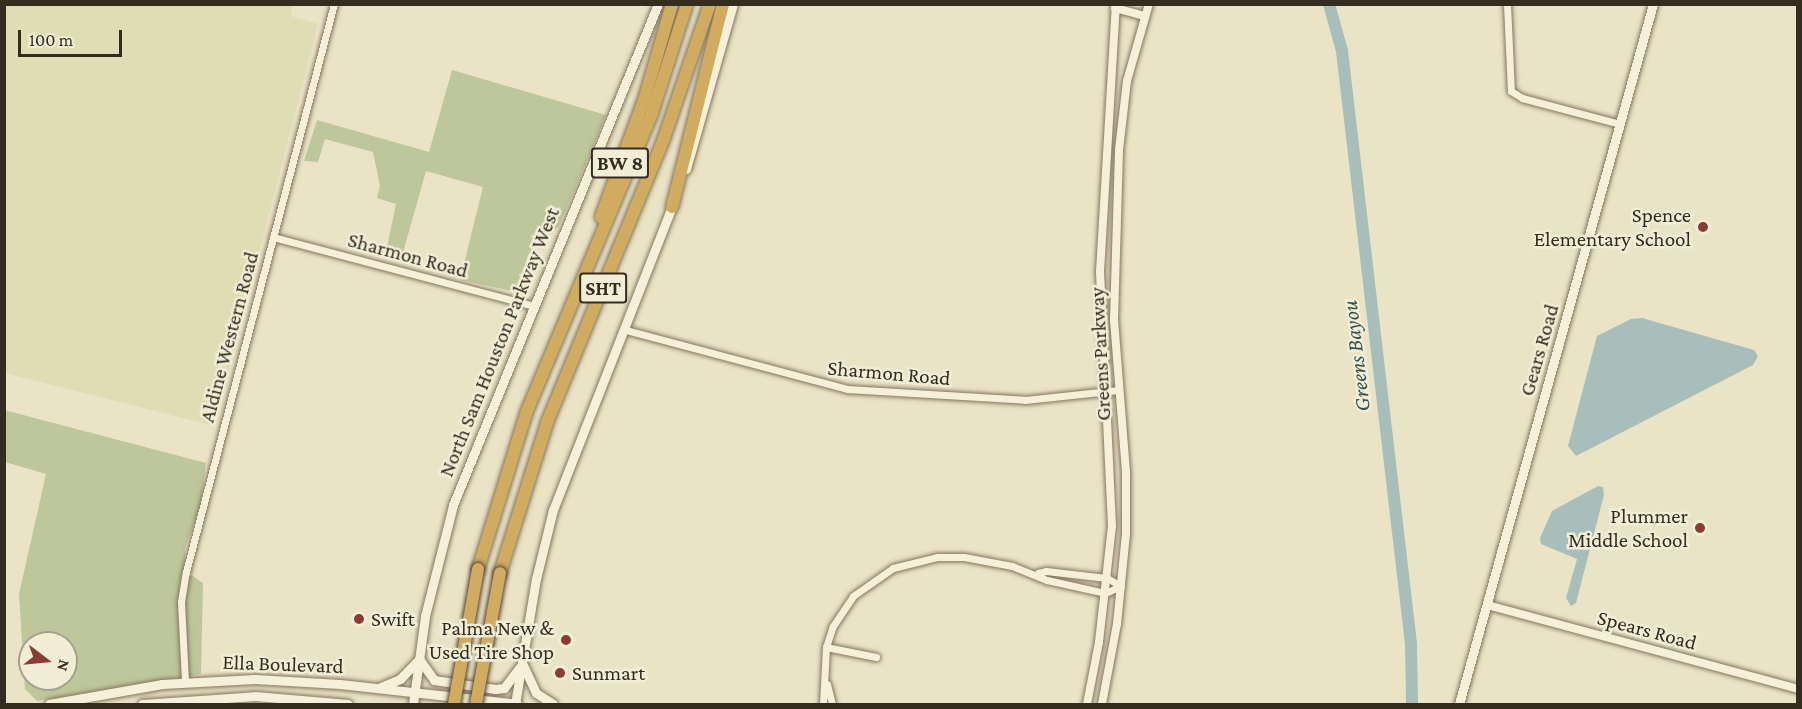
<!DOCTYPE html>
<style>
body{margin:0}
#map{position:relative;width:1802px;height:709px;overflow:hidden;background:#eae3c6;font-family:"Crimson Pro",serif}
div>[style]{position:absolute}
.farmland>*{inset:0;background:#dfddb4}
.green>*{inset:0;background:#bdc79b}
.water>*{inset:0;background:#a7beba}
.river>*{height:12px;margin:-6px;padding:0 6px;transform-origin:6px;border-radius:6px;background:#a7beba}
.roads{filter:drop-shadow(0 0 2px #84765d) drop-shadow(0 0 2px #84765d)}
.minor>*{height:7px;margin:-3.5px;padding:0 3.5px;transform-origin:3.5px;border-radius:3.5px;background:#f6f0d8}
.tertiary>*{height:8px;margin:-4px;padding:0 4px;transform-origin:4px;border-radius:4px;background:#f6f0d8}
.secondary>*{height:9px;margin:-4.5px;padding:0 4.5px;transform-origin:4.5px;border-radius:4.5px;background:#f6f0d8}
.motorway>*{height:12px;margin:-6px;padding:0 6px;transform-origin:6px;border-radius:6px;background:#d1ab5f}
.bridges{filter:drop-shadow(0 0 2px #524431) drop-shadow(0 0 2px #524431)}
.motorway-bridge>*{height:12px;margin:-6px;padding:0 6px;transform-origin:6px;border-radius:6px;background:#d1ab5f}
.dots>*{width:16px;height:16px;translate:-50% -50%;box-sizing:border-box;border:3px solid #f2edd5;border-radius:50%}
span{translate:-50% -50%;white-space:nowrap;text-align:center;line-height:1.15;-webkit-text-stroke:5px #f2edd5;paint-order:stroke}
.shield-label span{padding:2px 4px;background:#f2edd5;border:2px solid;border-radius:4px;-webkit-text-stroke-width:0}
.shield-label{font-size:20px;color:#352c20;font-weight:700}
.poi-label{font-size:21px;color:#352c20}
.right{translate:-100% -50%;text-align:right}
.left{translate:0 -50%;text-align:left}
.street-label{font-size:21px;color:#352c20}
.water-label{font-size:22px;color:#305253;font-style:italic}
.frame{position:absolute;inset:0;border:6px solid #352c20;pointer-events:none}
.north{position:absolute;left:18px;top:631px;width:60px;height:60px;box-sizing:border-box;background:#f2edd5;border:2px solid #a6a08d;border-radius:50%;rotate:106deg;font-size:16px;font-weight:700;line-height:24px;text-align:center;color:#352c20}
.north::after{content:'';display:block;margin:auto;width:21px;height:27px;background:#8d3c33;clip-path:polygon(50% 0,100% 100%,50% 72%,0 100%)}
.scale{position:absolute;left:18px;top:30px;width:104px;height:27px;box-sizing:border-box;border:3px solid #352c20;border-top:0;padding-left:8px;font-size:18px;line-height:21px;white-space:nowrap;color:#352c20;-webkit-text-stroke:4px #f2edd5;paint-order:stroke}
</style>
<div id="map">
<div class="farmland">
<i style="clip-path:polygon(4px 5px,292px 5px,291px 16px,318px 24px,214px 426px,5px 373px)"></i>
</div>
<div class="green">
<i style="clip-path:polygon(452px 70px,606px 115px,559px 226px,528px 255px,517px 292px,460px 280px,483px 187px,426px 171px,400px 263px,385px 257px,396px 204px,377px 198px,380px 186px,373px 152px,325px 139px,318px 162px,304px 161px,317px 120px,429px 152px)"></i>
<i style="clip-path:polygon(evenodd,4px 410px,206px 463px,201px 505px,185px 548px,185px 571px,203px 583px,201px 674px,37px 701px,25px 689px,19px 594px,46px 474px,5px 462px,4px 410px,30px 643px,66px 643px,66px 679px,30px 679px,30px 643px)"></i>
</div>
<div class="water">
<i style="clip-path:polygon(1642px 318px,1754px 350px,1758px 356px,1753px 365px,1576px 456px,1568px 446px,1597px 336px,1631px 319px)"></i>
<i style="clip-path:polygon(1598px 486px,1603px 487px,1604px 495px,1576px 603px,1571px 606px,1566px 598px,1577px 559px,1541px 544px,1540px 538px,1552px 511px)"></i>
</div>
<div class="river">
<i style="left:1329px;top:4px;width:49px;rotate:74.5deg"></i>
<i style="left:1342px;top:51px;width:597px;rotate:83.36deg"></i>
<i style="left:1411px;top:644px;width:60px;rotate:89deg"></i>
</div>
<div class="roads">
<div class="minor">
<i style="left:1507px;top:4px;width:87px;rotate:87.4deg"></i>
<i style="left:1511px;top:91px;width:13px;rotate:32deg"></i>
<i style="left:1522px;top:98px;width:101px;rotate:14.9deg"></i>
<i style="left:273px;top:237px;width:270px;rotate:14.8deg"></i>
<i style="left:626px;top:330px;width:229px;rotate:14.9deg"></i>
<i style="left:847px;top:389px;width:178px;rotate:3.5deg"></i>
<i style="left:1025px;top:400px;width:94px;rotate:-6.1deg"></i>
<i style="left:1038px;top:573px;width:8px;rotate:-14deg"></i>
<i style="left:1046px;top:571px;width:61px;rotate:6.5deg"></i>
<i style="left:1107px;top:578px;width:16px;rotate:30deg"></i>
<i style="left:826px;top:647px;width:51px;rotate:11.3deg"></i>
<i style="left:185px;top:681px;width:79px;rotate:-92.9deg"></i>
<i style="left:181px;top:602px;width:30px;rotate:-81deg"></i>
<i style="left:186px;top:572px;width:587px;rotate:-75.4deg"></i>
<i style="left:827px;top:684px;width:21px;rotate:76deg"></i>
<i style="left:823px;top:704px;width:57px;rotate:-87deg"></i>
<i style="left:826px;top:647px;width:22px;rotate:-72deg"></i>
<i style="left:833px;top:626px;width:36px;rotate:-56deg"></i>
<i style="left:853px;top:596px;width:49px;rotate:-35deg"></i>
<i style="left:893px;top:568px;width:45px;rotate:-14deg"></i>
<i style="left:937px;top:557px;width:27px"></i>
<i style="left:964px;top:557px;width:49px;rotate:10.6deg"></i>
<i style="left:1012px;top:566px;width:38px;rotate:22deg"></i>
<i style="left:1047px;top:580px;width:59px;rotate:12.6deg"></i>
<i style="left:1105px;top:593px;width:17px;rotate:-24deg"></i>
</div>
<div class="tertiary">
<i style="left:1115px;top:8px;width:30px;rotate:15deg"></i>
<i style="left:1487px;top:605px;width:322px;rotate:15.1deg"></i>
<i style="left:1087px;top:704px;width:63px;rotate:-79deg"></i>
<i style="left:1099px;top:642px;width:117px;rotate:-83.6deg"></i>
<i style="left:1112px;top:526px;width:254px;rotate:-92.7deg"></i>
<i style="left:1100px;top:272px;width:268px;rotate:-86.6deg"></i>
<i style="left:1102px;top:704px;width:81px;rotate:-79.4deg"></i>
<i style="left:1117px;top:624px;width:90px;rotate:-84.3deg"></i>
<i style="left:1126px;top:534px;width:62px;rotate:-90deg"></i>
<i style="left:1126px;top:472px;width:152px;rotate:-94.5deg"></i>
<i style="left:1114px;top:320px;width:170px;rotate:-88.3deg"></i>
<i style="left:1119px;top:150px;width:69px;rotate:-83.4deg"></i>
<i style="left:1127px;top:81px;width:80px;rotate:-74.1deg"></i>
</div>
<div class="secondary">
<i style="left:686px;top:169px;width:172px;rotate:-74.1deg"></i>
<i style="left:419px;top:659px;width:26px;rotate:54deg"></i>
<i style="left:434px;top:680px;width:62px;rotate:8.4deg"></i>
<i style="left:495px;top:689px;width:9px;rotate:-6deg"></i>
<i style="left:504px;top:688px;width:25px;rotate:-53deg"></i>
<i style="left:523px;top:665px;width:31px;rotate:65deg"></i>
<i style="left:536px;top:693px;width:20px;rotate:33deg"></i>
<i style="left:381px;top:687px;width:21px;rotate:-23deg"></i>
<i style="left:400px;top:679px;width:28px;rotate:-46deg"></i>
<i style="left:49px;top:704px;width:115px;rotate:-10deg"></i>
<i style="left:162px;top:684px;width:93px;rotate:-3.1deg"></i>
<i style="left:255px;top:679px;width:85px;rotate:3.4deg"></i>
<i style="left:340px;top:684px;width:178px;rotate:6.4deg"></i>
<i style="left:142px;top:704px;width:113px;rotate:-4deg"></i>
<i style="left:255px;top:696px;width:93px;rotate:4.9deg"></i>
<i style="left:413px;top:704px;width:89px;rotate:-82.2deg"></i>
<i style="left:425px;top:616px;width:114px;rotate:-75.8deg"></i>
<i style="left:453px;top:505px;width:541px;rotate:-67.75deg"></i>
<i style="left:515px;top:704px;width:127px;rotate:-80.5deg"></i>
<i style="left:536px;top:579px;width:71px;rotate:-76.2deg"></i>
<i style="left:553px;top:510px;width:331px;rotate:-68.6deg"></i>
<i style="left:1459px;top:704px;width:726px;rotate:-74.51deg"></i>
</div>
<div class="motorway">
<i style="left:672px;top:207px;width:209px;rotate:-75.9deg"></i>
<i style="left:601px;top:217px;width:125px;rotate:-69.8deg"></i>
<i style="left:644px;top:100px;width:100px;rotate:-73.7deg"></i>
<i style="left:478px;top:569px;width:165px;rotate:-72.8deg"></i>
<i style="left:527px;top:411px;width:323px;rotate:-67.2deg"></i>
<i style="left:652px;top:113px;width:114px;rotate:-72.2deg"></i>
<i style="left:500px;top:573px;width:160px;rotate:-72.6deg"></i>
<i style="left:548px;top:420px;width:305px;rotate:-67.6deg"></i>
<i style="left:664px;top:138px;width:142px;rotate:-71.1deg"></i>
</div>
</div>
<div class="bridges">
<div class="motorway-bridge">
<i style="left:454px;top:704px;width:137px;rotate:-79.9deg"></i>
<i style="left:476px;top:704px;width:133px;rotate:-79.6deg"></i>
</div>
</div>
<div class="dots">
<i style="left:1703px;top:227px;background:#8d3c33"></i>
<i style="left:1700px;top:528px;background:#8d3c33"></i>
<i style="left:359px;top:619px;background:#8d3c33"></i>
<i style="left:566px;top:640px;background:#8d3c33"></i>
<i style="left:560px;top:673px;background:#8d3c33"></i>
</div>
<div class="shield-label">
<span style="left:620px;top:163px">BW 8</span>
<span style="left:603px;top:288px">SHT</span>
</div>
<div class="poi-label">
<span class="right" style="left:1691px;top:227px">Spence<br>Elementary School</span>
<span class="right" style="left:1688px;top:528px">Plummer<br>Middle School</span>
<span class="left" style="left:371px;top:619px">Swift</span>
<span class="right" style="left:554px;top:640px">Palma New &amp;<br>Used Tire Shop</span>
<span class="left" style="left:572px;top:673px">Sunmart</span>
</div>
<div class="street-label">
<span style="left:408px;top:255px;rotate:15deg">Sharmon Road</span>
<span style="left:229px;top:337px;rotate:-75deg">Aldine Western Road</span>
<span style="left:499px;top:342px;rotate:-68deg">North Sam Houston Parkway West</span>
<span style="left:1539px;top:350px;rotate:-74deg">Gears Road</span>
<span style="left:1100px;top:354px;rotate:-93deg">Greens Parkway</span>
<span style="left:889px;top:373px;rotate:5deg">Sharmon Road</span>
<span style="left:1647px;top:630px;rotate:15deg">Spears Road</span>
<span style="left:283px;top:664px;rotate:2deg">Ella Boulevard</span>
</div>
<div class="water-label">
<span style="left:1356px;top:356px;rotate:-97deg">Greens Bayou</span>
</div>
<div class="frame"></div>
<div class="north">N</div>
<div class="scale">100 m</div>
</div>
